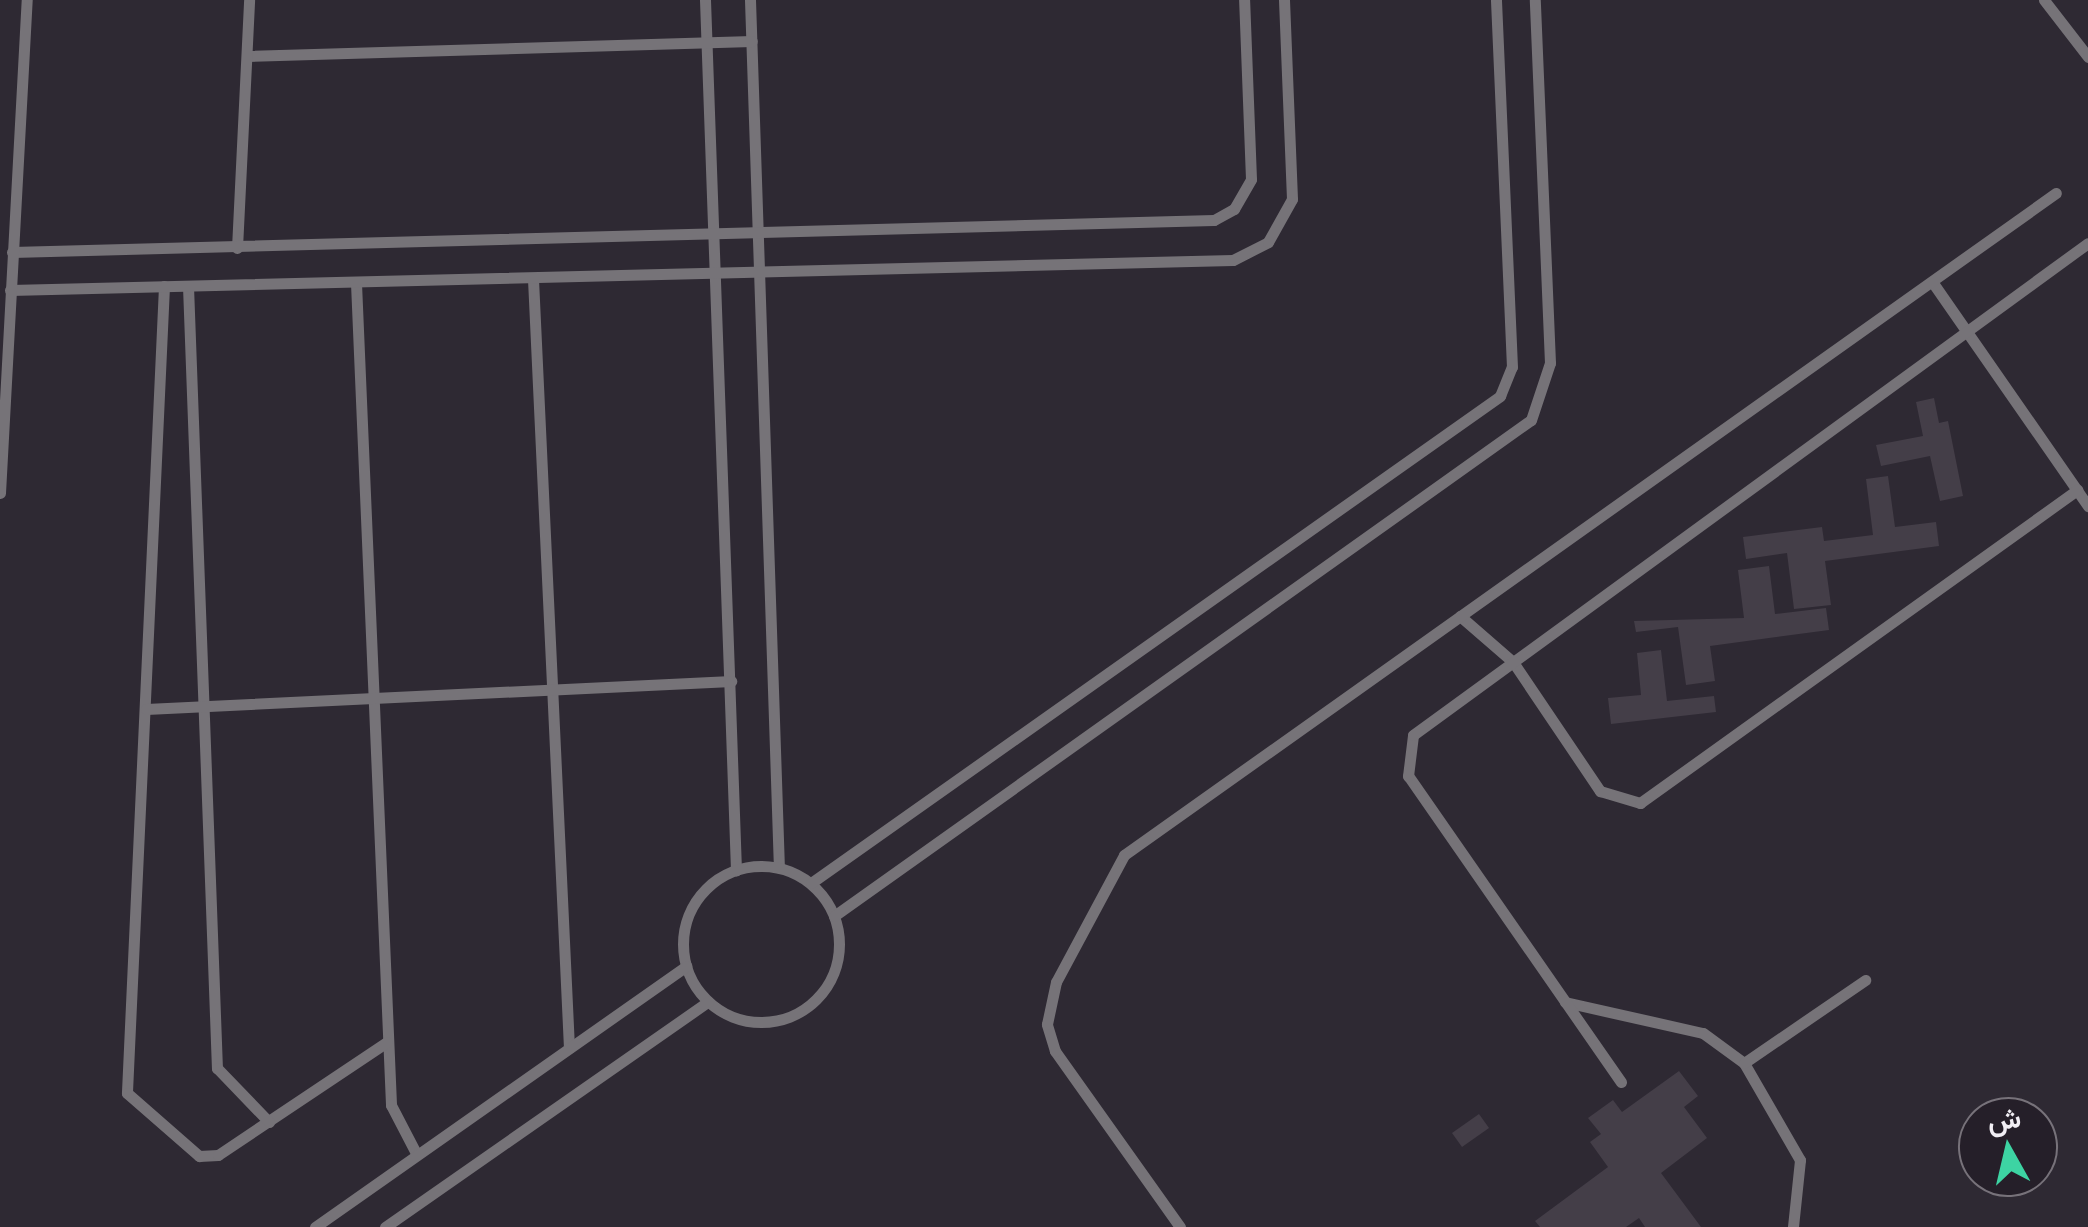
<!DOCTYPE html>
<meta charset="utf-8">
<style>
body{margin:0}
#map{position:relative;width:2088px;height:1227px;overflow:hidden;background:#2e2933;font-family:"PT Sans Narrow",Vazirmatn,sans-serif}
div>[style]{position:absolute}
.building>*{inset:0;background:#443e48}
.lane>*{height:11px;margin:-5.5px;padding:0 5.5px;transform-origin:5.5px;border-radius:5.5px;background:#767378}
.lane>.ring{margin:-5.5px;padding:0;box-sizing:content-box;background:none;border:11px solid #767378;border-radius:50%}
span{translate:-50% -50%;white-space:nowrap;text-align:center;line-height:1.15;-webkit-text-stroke:10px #251f29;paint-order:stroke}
.north{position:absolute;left:1958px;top:1097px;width:100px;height:100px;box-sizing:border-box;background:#251f29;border:2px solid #77727a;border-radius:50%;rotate:352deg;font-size:28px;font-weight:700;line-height:40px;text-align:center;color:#f1eef4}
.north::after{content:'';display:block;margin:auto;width:35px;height:45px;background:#3dd4a3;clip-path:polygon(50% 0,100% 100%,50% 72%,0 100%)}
</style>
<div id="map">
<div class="building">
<i style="clip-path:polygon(1934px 398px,1939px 423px,1948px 421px,1963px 496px,1940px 501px,1930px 456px,1881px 466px,1876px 445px,1923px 436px,1916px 402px)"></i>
<i style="clip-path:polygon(1888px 476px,1895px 527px,1936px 522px,1939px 546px,1825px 561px,1831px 605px,1794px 609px,1787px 553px,1746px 559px,1743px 537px,1822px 527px,1824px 541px,1873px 535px,1866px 479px)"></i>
<i style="clip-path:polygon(1769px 566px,1775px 614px,1826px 608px,1829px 630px,1710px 646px,1715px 681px,1686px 685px,1678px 627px,1636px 632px,1634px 621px,1744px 618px,1738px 570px)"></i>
<i style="clip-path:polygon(1661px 650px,1667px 701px,1714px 696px,1716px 712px,1611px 724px,1608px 698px,1641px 695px,1637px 653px)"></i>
<i style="clip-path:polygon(1679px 1071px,1698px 1096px,1684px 1107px,1707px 1138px,1661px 1173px,1701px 1227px,1645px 1227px,1639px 1218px,1626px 1227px,1540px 1227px,1535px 1221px,1608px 1167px,1590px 1142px,1601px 1134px,1588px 1118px,1613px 1100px,1622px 1112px)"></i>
<i style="clip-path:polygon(1479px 1114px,1489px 1128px,1462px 1147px,1452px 1133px)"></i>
</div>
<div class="lane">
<i style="left:705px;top:0;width:871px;rotate:87.96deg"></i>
<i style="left:750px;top:0;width:868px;rotate:88.09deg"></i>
<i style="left:2044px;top:0;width:72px;rotate:52.3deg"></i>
<i style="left:247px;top:56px;width:505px;rotate:-1.7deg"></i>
<i style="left:237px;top:248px;width:248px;rotate:-87.2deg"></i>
<i style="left:12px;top:252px;width:1202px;rotate:-1.52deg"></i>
<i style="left:1214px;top:220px;width:23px;rotate:-29deg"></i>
<i style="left:1234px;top:209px;width:34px;rotate:-60deg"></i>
<i style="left:1251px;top:179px;width:179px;rotate:-92.2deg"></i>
<i style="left:533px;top:279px;width:770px;rotate:87.32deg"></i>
<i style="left:356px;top:283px;width:823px;rotate:87.56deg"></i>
<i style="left:391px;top:1105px;width:56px;rotate:62.5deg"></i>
<i style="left:1933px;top:283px;width:272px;rotate:55.2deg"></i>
<i style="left:164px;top:286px;width:808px;rotate:92.63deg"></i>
<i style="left:127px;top:1093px;width:96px;rotate:41.2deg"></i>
<i style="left:199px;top:1156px;width:19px;rotate:-3deg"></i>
<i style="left:218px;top:1155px;width:203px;rotate:-33.8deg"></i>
<i style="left:188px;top:286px;width:783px;rotate:87.88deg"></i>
<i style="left:217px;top:1068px;width:75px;rotate:46.1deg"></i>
<i style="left:10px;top:290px;width:1223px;rotate:-1.41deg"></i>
<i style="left:1233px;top:260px;width:39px;rotate:-27deg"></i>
<i style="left:1268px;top:242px;width:49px;rotate:-60.8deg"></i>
<i style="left:1292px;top:199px;width:199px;rotate:-92.3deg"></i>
<i style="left:0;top:493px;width:494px;rotate:-86.9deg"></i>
<i style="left:1460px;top:616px;width:70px;rotate:41deg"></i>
<i style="left:1513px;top:662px;width:156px;rotate:56deg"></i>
<i style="left:1600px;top:791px;width:42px;rotate:16.7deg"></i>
<i style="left:1640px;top:803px;width:538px;rotate:-35.61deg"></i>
<i style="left:146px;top:709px;width:586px;rotate:-2.74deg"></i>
<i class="ring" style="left:683px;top:866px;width:145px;height:145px"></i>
<i style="left:811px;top:883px;width:844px;rotate:-35.25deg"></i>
<i style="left:1500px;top:396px;width:31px;rotate:-68deg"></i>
<i style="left:1512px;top:367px;width:367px;rotate:-92.5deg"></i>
<i style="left:834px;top:916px;width:855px;rotate:-35.44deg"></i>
<i style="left:1531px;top:420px;width:60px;rotate:-71.6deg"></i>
<i style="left:1550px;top:363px;width:363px;rotate:-92.4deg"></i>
<i style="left:1565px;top:1002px;width:141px;rotate:12.7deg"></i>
<i style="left:1703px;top:1033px;width:51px;rotate:36.2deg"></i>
<i style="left:1744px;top:1063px;width:112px;rotate:60deg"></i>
<i style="left:1800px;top:1160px;width:67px;rotate:96deg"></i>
<i style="left:1744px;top:1063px;width:147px;rotate:-34.4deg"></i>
<i style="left:1621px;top:1082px;width:373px;rotate:-124.8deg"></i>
<i style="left:1408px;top:776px;width:41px;rotate:-83deg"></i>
<i style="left:1413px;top:735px;width:835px;rotate:-36.09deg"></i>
<i style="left:315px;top:1227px;width:454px;rotate:-35.1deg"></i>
<i style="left:385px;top:1227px;width:394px;rotate:-34.9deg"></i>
<i style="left:1180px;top:1227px;width:216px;rotate:-125.4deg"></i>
<i style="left:1055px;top:1051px;width:28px;rotate:-107deg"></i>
<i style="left:1047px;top:1024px;width:43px;rotate:-77.9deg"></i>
<i style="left:1056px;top:982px;width:144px;rotate:-61.8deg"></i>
<i style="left:1124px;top:855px;width:1143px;rotate:-35.39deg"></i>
</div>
<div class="north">ش</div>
</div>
